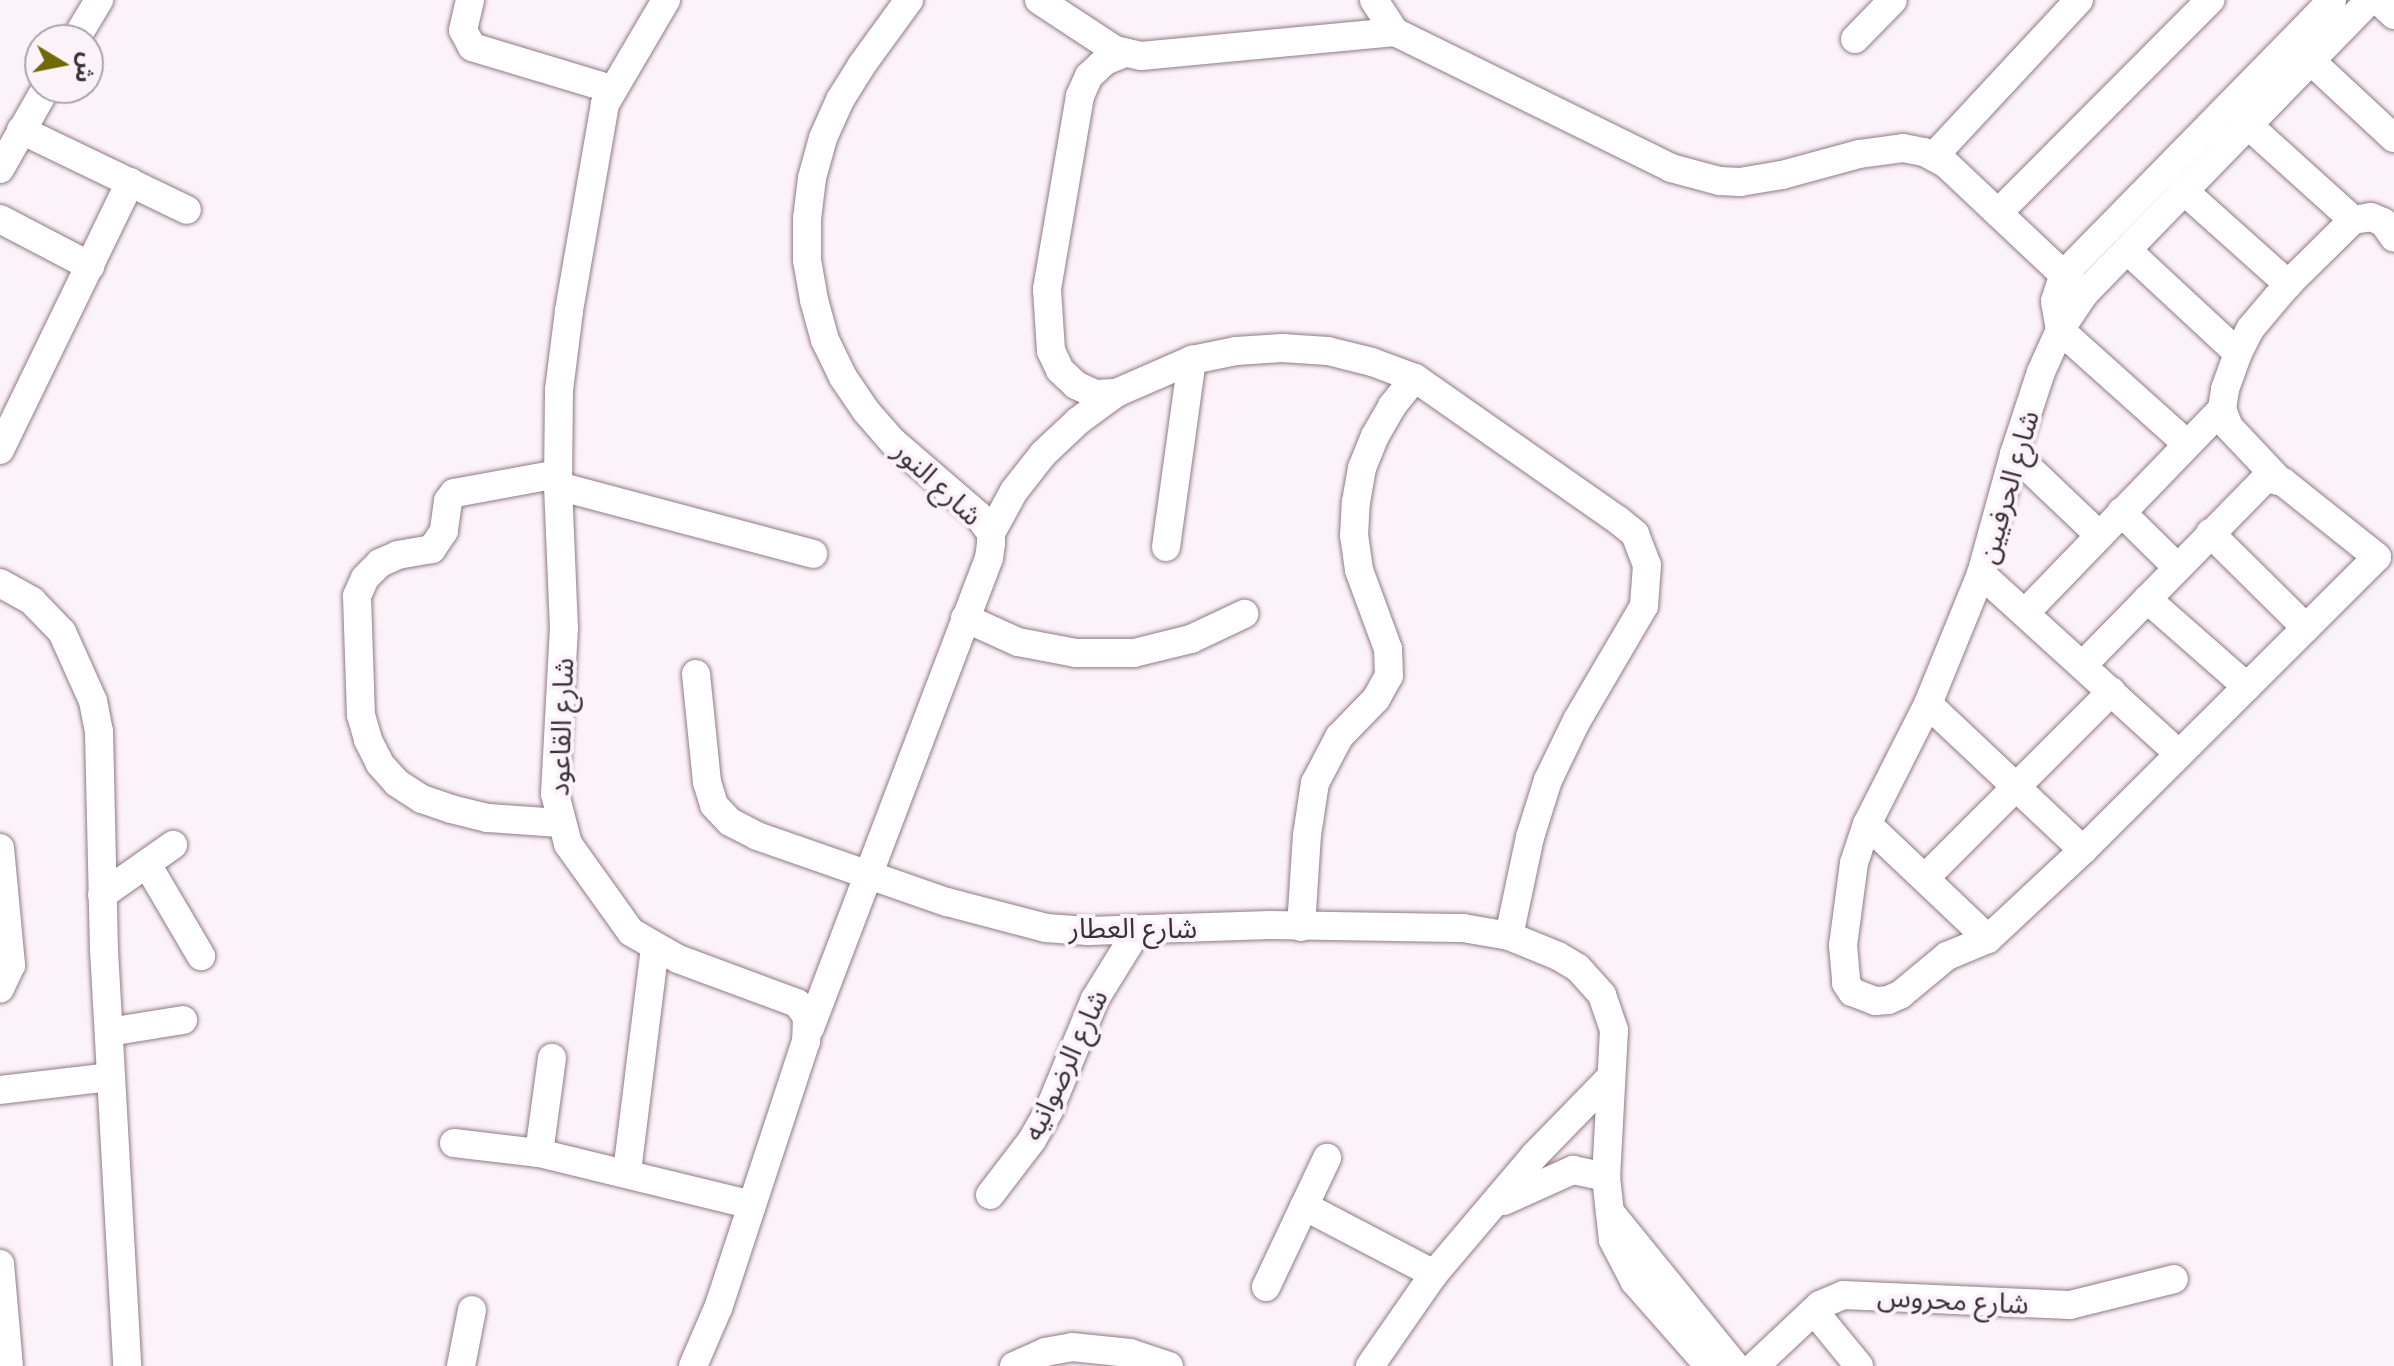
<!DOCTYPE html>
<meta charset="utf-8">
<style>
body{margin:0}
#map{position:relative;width:2394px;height:1366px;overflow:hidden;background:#fcf3f8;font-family:"Space Grotesk","Noto Sans Arabic",sans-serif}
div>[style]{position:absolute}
.roads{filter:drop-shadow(0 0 2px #907b86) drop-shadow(0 0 2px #907b86)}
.minor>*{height:28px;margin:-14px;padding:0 14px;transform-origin:14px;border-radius:14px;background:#fff}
span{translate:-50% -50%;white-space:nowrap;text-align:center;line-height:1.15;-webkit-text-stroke:8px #fcf3f8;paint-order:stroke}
.street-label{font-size:28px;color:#3a3135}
.north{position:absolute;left:24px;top:24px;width:80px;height:80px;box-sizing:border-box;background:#fcf3f8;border:2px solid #aea5aa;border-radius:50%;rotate:100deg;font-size:22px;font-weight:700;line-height:32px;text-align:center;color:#3a3135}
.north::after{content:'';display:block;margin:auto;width:28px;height:36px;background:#6f6a05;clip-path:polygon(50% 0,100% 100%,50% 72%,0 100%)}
</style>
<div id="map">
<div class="roads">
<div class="minor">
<i style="left:470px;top:0;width:31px;rotate:103deg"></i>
<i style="left:463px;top:30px;width:19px;rotate:62deg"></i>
<i style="left:472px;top:47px;width:145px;rotate:16.8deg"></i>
<i style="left:666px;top:0;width:121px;rotate:120.4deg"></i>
<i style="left:605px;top:104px;width:210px;rotate:99.9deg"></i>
<i style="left:569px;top:311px;width:80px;rotate:97.2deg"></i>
<i style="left:559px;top:390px;width:96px;rotate:90.6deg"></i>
<i style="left:558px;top:486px;width:141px;rotate:87.6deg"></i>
<i style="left:564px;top:627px;width:167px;rotate:93.1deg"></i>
<i style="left:555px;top:794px;width:52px;rotate:75.4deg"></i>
<i style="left:568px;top:844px;width:108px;rotate:54.4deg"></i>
<i style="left:631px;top:932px;width:54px;rotate:29.9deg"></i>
<i style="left:678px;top:959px;width:127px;rotate:20.3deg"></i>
<i style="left:797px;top:1003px;width:17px;rotate:54deg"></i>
<i style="left:807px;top:1017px;width:24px;rotate:92deg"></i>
<i style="left:806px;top:1041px;width:281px;rotate:108.2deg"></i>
<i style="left:718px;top:1308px;width:63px;rotate:113.3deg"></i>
<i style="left:1039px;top:0;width:91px;rotate:33.3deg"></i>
<i style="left:1115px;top:50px;width:27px;rotate:13deg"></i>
<i style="left:1141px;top:56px;width:255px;rotate:-5.4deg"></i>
<i style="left:1395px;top:32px;width:308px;rotate:26.2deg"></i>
<i style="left:1671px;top:168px;width:50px;rotate:15.2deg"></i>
<i style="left:1719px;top:181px;width:21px;rotate:3deg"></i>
<i style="left:1740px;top:182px;width:43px;rotate:-9.5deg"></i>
<i style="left:1782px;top:175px;width:80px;rotate:-15.3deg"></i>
<i style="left:1859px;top:154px;width:44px;rotate:-7.8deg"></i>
<i style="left:1903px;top:148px;width:21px;rotate:11deg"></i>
<i style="left:1924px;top:152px;width:24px;rotate:28deg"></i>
<i style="left:1945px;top:163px;width:191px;rotate:43.3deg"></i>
<i style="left:1374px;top:0;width:38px;rotate:57deg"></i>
<i style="left:2378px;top:0;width:22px;rotate:43deg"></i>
<i style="left:1855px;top:39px;width:54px;rotate:-45.7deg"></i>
<i style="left:75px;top:40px;width:47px;rotate:-59deg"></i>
<i style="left:2311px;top:61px;width:113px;rotate:42.9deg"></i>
<i style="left:2248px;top:125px;width:142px;rotate:42.1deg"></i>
<i style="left:21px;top:130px;width:184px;rotate:25.7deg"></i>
<i style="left:1934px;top:156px;width:213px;rotate:-47.1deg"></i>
<i style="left:0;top:169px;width:93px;rotate:-60.4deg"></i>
<i style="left:2184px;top:191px;width:140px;rotate:41.8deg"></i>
<i style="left:1998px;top:213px;width:301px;rotate:-45.1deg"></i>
<i style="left:0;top:219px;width:102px;rotate:27.6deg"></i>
<i style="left:2127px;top:250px;width:151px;rotate:42.9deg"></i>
<i style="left:2060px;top:330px;width:29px;rotate:-100deg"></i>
<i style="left:2055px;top:301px;width:28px;rotate:-72deg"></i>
<i style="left:2064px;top:274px;width:383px;rotate:-45.6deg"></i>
<i style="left:2060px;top:330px;width:169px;rotate:41.9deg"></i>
<i style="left:1116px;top:393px;width:21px;rotate:177deg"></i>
<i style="left:1095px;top:394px;width:21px;rotate:-155deg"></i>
<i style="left:1076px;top:385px;width:22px;rotate:-137deg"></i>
<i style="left:1060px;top:370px;width:21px;rotate:-115deg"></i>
<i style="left:1051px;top:351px;width:62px;rotate:-93.7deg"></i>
<i style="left:1047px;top:289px;width:196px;rotate:-80.3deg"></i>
<i style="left:1080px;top:96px;width:22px;rotate:-66deg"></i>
<i style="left:1089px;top:76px;width:22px;rotate:-43deg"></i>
<i style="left:1105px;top:61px;width:22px;rotate:-22deg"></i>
<i style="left:0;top:450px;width:298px;rotate:-64.1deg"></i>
<i style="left:2014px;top:454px;width:117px;rotate:43.6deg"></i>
<i style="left:558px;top:474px;width:106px;rotate:169.6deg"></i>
<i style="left:454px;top:493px;width:10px;rotate:127deg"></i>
<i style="left:448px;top:501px;width:30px;rotate:98deg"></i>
<i style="left:444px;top:531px;width:22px;rotate:124deg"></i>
<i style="left:432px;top:549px;width:35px;rotate:170deg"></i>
<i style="left:398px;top:555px;width:20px;rotate:156deg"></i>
<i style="left:380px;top:563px;width:21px;rotate:135deg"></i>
<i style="left:365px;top:578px;width:20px;rotate:114deg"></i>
<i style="left:357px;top:596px;width:119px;rotate:88.1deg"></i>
<i style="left:361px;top:715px;width:26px;rotate:74deg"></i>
<i style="left:368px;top:740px;width:27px;rotate:63deg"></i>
<i style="left:380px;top:764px;width:25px;rotate:48deg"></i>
<i style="left:397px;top:783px;width:30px;rotate:33deg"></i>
<i style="left:422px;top:799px;width:31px;rotate:19deg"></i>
<i style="left:451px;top:809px;width:38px;rotate:14deg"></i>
<i style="left:488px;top:818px;width:72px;rotate:4deg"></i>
<i style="left:2278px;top:479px;width:71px;rotate:-133.3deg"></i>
<i style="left:2229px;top:427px;width:19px;rotate:-111deg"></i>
<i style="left:2222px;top:409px;width:20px;rotate:-81deg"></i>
<i style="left:2225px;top:389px;width:38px;rotate:-70deg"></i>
<i style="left:2238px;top:353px;width:28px;rotate:-63deg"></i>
<i style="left:2251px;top:328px;width:57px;rotate:-49.9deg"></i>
<i style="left:2288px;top:284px;width:91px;rotate:-44.6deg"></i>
<i style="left:2353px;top:220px;width:18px;rotate:-9deg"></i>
<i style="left:2371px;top:217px;width:13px;rotate:23deg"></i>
<i style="left:2383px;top:222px;width:19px;rotate:55deg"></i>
<i style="left:558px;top:486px;width:264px;rotate:14.9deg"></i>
<i style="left:2121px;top:512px;width:78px;rotate:44.5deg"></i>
<i style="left:991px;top:533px;width:48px;rotate:-61.3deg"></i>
<i style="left:1014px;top:491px;width:47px;rotate:-51.9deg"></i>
<i style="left:1043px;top:454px;width:48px;rotate:-43.3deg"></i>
<i style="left:1078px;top:421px;width:47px;rotate:-36.4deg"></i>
<i style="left:1116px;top:393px;width:83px;rotate:-23.5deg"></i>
<i style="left:1192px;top:360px;width:45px;rotate:-11.6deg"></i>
<i style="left:1236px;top:351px;width:46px;rotate:-3.7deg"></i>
<i style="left:1282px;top:348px;width:46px;rotate:3.7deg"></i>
<i style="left:1328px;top:351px;width:45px;rotate:14deg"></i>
<i style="left:1372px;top:362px;width:46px;rotate:20.4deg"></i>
<i style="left:1415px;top:378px;width:248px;rotate:35deg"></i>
<i style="left:1618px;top:520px;width:22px;rotate:39deg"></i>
<i style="left:1635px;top:534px;width:33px;rotate:69deg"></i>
<i style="left:1647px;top:565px;width:41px;rotate:94.2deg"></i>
<i style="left:1644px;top:606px;width:132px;rotate:120.4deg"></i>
<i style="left:1577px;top:720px;width:67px;rotate:115.8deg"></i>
<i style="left:1548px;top:780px;width:60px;rotate:107.5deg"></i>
<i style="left:1530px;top:837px;width:101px;rotate:102deg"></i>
<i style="left:2210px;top:533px;width:135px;rotate:44.7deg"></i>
<i style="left:1166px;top:547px;width:189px;rotate:-82.1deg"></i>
<i style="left:1981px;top:574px;width:140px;rotate:112.2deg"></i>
<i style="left:1928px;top:704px;width:135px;rotate:116.9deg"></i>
<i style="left:1867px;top:824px;width:41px;rotate:108.4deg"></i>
<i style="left:1854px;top:863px;width:83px;rotate:97.6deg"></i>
<i style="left:1843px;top:945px;width:38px;rotate:85deg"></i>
<i style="left:1846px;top:983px;width:11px;rotate:56deg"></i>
<i style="left:1852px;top:992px;width:25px;rotate:21deg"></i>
<i style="left:1875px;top:1001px;width:13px;rotate:-4deg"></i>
<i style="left:1888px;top:1000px;width:13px;rotate:-23deg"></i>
<i style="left:1900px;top:995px;width:61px;rotate:-39.7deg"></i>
<i style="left:1947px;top:956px;width:44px;rotate:-22.5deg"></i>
<i style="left:1988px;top:939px;width:130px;rotate:-43.1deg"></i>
<i style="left:2083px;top:850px;width:415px;rotate:-44.9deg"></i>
<i style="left:2377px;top:557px;width:120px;rotate:-141.4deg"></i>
<i style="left:2283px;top:482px;width:17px;rotate:-167deg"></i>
<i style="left:2266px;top:478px;width:262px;rotate:134.4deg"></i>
<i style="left:0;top:583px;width:37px;rotate:29deg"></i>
<i style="left:32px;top:601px;width:43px;rotate:45.9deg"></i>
<i style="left:62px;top:632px;width:76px;rotate:65.8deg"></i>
<i style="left:93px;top:701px;width:31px;rotate:79deg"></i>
<i style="left:99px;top:731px;width:219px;rotate:88.7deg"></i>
<i style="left:104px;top:950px;width:417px;rotate:86.8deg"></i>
<i style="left:2147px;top:599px;width:133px;rotate:41.3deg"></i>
<i style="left:2025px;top:613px;width:284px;rotate:-46deg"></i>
<i style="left:965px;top:618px;width:58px;rotate:24.4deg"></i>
<i style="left:1018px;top:642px;width:59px;rotate:10.7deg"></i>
<i style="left:1076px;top:653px;width:58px"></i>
<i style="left:1134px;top:653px;width:59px;rotate:-13.8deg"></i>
<i style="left:1191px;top:639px;width:59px;rotate:-25.3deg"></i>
<i style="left:696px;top:674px;width:109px;rotate:84.2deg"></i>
<i style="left:707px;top:782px;width:24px;rotate:73deg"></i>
<i style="left:714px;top:805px;width:23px;rotate:47deg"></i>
<i style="left:730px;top:822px;width:30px;rotate:27deg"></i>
<i style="left:757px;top:836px;width:201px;rotate:19.2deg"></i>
<i style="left:947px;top:902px;width:102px;rotate:14.7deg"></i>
<i style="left:1046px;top:928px;width:42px;rotate:4.1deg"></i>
<i style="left:1088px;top:931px;width:182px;rotate:-1.9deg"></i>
<i style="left:1270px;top:925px;width:193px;rotate:0.9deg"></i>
<i style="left:1463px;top:928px;width:47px;rotate:9.9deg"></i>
<i style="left:1509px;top:936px;width:53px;rotate:22.2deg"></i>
<i style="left:1558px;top:956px;width:23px;rotate:31deg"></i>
<i style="left:1578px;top:968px;width:36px;rotate:48deg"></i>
<i style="left:1602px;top:995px;width:37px;rotate:71deg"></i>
<i style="left:1614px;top:1030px;width:147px;rotate:93.1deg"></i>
<i style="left:1606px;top:1177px;width:63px;rotate:83.7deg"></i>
<i style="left:1613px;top:1240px;width:47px;rotate:62.4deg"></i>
<i style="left:1635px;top:1282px;width:112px;rotate:48.6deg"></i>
<i style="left:1928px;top:704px;width:213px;rotate:43.3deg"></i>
<i style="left:2179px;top:754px;width:268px;rotate:-137.7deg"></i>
<i style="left:1981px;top:574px;width:124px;rotate:-74.6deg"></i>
<i style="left:2014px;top:454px;width:86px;rotate:-71.8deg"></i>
<i style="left:2041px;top:372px;width:46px;rotate:-65.7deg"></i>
<i style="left:2060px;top:330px;width:43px;rotate:-56.3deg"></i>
<i style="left:2084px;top:294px;width:410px;rotate:-45.8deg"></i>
<i style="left:1867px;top:824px;width:167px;rotate:43.5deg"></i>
<i style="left:0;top:848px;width:118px;rotate:84.6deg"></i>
<i style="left:11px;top:965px;width:26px;rotate:115deg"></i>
<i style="left:147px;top:864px;width:107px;rotate:59.6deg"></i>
<i style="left:1925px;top:878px;width:264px;rotate:-45deg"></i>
<i style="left:102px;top:895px;width:87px;rotate:-35.2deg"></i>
<i style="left:1301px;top:927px;width:92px;rotate:-86.3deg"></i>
<i style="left:1307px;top:835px;width:53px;rotate:-81.3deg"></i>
<i style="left:1315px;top:783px;width:52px;rotate:-62.4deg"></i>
<i style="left:1339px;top:737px;width:53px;rotate:-45.8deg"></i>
<i style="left:1376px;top:699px;width:26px;rotate:-61deg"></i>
<i style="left:1389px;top:676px;width:27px;rotate:-92deg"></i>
<i style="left:1388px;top:649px;width:84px;rotate:-110.2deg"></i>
<i style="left:1359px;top:570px;width:34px;rotate:-98deg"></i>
<i style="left:1354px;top:536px;width:34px;rotate:-87deg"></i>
<i style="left:1356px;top:502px;width:35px;rotate:-80deg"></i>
<i style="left:1362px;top:468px;width:35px;rotate:-68deg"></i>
<i style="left:1375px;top:436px;width:34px;rotate:-60deg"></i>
<i style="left:1392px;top:406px;width:36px;rotate:-51deg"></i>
<i style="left:810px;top:1028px;width:503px;rotate:-69.15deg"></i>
<i style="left:989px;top:558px;width:15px;rotate:-82deg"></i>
<i style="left:991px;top:543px;width:10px;rotate:-90deg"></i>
<i style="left:991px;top:533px;width:22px;rotate:-126deg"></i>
<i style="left:978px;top:515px;width:112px;rotate:-139.3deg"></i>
<i style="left:893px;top:442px;width:41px;rotate:-131.1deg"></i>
<i style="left:866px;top:411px;width:41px;rotate:-124.1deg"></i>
<i style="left:843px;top:377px;width:41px;rotate:-115.9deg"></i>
<i style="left:825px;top:340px;width:41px;rotate:-105.4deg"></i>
<i style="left:814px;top:300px;width:41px;rotate:-99.9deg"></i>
<i style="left:807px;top:260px;width:41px;rotate:-90deg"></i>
<i style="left:807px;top:219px;width:41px;rotate:-83deg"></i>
<i style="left:812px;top:178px;width:41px;rotate:-74.6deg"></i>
<i style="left:823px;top:138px;width:42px;rotate:-65.9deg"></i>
<i style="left:840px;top:100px;width:40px;rotate:-58deg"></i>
<i style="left:861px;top:66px;width:82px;rotate:-54deg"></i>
<i style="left:109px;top:1032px;width:75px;rotate:-9.2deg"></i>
<i style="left:0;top:1090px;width:111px;rotate:-6.7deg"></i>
<i style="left:454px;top:1143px;width:86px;rotate:6.7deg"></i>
<i style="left:539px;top:1153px;width:219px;rotate:13.7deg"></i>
<i style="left:539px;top:1153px;width:96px;rotate:-82.2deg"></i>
<i style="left:627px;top:1172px;width:226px;rotate:-82.9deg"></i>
<i style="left:990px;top:1195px;width:69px;rotate:-52.6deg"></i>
<i style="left:1032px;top:1140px;width:34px;rotate:-60deg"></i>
<i style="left:1049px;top:1110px;width:120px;rotate:-67.5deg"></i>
<i style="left:1095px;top:999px;width:80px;rotate:-58.3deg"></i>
<i style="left:1504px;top:1201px;width:76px;rotate:-24.2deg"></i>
<i style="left:1573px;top:1170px;width:34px;rotate:12deg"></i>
<i style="left:1304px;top:1206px;width:147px;rotate:27.6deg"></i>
<i style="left:1610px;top:1212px;width:198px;rotate:50.9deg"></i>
<i style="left:0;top:1264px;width:102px;rotate:85deg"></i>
<i style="left:1266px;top:1287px;width:143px;rotate:-64.7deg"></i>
<i style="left:1814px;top:1311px;width:71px;rotate:50.7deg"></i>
<i style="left:461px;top:1366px;width:57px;rotate:-78.9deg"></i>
<i style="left:1014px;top:1366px;width:34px;rotate:-24deg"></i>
<i style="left:1045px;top:1352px;width:27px;rotate:-10deg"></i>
<i style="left:1072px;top:1347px;width:58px;rotate:5.9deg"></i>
<i style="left:1130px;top:1353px;width:41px;rotate:18.4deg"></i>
<i style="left:1370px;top:1366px;width:112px;rotate:-55.2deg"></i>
<i style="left:1434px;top:1274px;width:156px;rotate:-49.7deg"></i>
<i style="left:1535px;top:1155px;width:106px;rotate:-45.8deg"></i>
<i style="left:1755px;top:1366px;width:89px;rotate:-43.2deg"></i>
<i style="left:1820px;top:1305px;width:25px;rotate:-23deg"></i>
<i style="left:1843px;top:1295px;width:227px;rotate:2.5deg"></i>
<i style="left:2070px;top:1305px;width:107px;rotate:-14deg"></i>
</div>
</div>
<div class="street-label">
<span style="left:938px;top:483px;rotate:43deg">شارع النور</span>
<span style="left:2008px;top:487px;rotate:-74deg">شارع الحرفيين</span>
<span style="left:561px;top:727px;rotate:-88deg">شارع القاعود</span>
<span style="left:1133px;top:928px">شارع العطار</span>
<span style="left:1065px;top:1065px;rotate:-65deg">شارع الرضوانيه</span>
<span style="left:1953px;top:1300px;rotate:3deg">شارع محروس</span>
</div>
<div class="north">ش</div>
</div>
